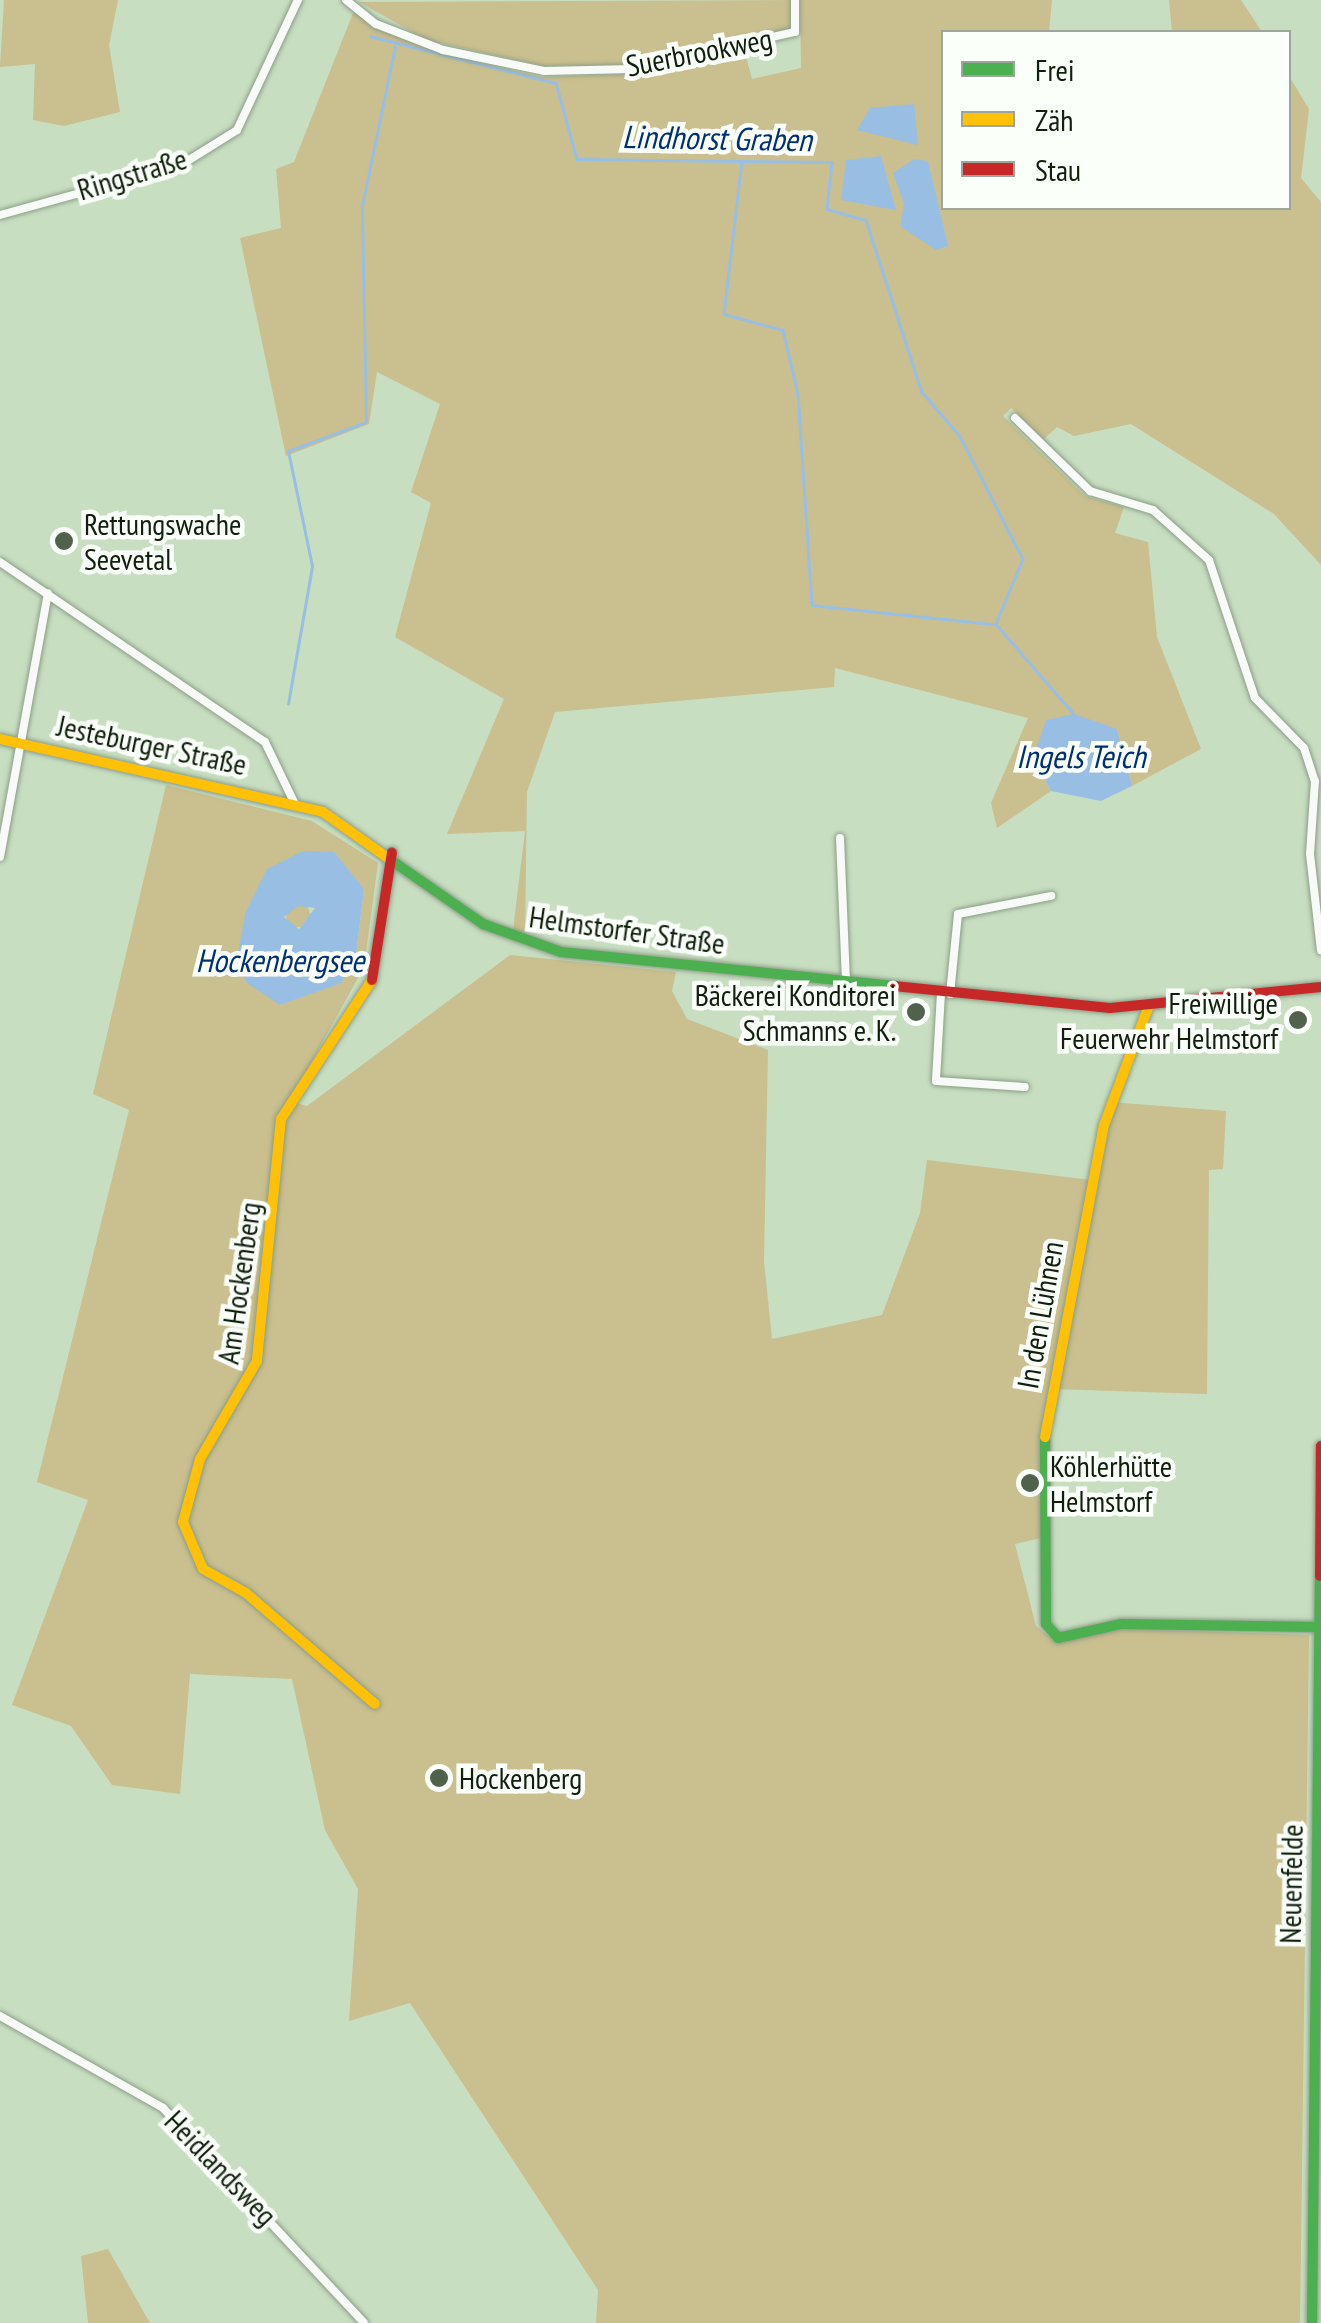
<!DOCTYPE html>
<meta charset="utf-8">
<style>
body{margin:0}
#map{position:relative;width:1321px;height:2323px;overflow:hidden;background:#c7dec1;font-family:"PT Sans Narrow",sans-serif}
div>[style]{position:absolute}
.green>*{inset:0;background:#cabf8e}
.round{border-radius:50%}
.water>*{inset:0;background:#99bee3}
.stream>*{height:2.5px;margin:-1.25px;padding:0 1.25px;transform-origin:1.25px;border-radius:1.25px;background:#99bee3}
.roads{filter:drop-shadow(0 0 2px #8c9d87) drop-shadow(0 0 2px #8c9d87)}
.street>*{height:8px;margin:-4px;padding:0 4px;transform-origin:4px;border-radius:4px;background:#f7faf6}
.fast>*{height:10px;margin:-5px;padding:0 5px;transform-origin:5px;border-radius:5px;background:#4caf50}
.slow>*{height:10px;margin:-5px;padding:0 5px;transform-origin:5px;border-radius:5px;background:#ffc107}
.jam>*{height:10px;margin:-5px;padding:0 5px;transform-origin:5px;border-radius:5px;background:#c62828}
.dots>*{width:28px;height:28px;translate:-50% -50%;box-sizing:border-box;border:5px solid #fbfffa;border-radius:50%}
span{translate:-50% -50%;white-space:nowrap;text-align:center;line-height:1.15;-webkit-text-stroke:9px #fbfffa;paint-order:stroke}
.street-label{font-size:30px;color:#10200c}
.poi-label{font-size:30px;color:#10200c}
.left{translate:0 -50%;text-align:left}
.right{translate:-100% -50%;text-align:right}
.water-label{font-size:32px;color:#003076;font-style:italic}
.legend{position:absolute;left:941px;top:30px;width:350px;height:180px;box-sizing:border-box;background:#fbfffa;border:2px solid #9da69b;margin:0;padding:12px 18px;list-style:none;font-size:30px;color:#10200c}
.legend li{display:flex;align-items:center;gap:20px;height:50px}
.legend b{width:50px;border:2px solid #9da69b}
</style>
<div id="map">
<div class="green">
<i style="clip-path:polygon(4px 0,118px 0,109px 45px,120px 112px,64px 126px,33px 120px,35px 64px,0 67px)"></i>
<i style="clip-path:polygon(791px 0,790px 30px,631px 65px,544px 66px,427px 40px,359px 2px)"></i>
<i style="clip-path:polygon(800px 0,1052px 0,1049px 32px,944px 32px,944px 208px,1288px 208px,1289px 76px,1309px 109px,1301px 178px,1321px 202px,1321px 565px,1274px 514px,1131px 424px,1074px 436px,1057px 427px,1044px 439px,1011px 408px,1003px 416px,1085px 496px,1124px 507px,1115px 533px,1148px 542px,1157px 637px,1201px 749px,1132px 786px,1117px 729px,1033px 758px,1051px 791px,997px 828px,991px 803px,1028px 718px,835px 668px,834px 687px,555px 712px,527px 792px,525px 936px,513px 930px,525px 831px,447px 834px,504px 699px,395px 637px,431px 503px,411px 492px,440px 404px,377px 372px,369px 424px,286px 456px,240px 238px,281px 228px,276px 169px,294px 162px,353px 13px,440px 54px,542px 77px,634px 74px,744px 49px,752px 79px,801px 68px)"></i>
<i style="clip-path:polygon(1169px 0,1241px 0,1262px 32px,1172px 32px)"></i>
<i style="clip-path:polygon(evenodd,166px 785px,312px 821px,378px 863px,364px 967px,290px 1101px,307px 1106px,510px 955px,676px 972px,672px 991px,687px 1019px,768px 1050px,764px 1261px,772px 1339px,882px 1315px,920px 1213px,927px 1160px,1091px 1180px,1110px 1102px,1226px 1111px,1223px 1169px,1209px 1170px,1207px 1394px,1052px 1389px,1050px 1536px,1015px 1544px,1036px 1626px,1056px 1642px,1122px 1629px,1309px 1635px,1300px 2323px,596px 2323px,598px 2290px,410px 2003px,349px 2021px,358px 1889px,325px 1830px,292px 1679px,190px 1674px,180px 1794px,112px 1785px,71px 1726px,12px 1705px,88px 1500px,37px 1482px,129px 1110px,93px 1094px,166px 785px,364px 889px,356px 955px,341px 982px,280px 1005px,246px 911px,256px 893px,364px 889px)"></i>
<i class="round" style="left:286px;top:903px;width:24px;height:24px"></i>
<i style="clip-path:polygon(108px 2249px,150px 2323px,88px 2323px,81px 2256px)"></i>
</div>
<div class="water">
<i style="clip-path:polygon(914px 104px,918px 145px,857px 130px,870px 108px)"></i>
<i style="clip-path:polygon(881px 156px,896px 210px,841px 200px,846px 160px)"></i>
<i style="clip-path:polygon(914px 159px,928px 161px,948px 246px,936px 250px,900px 226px,904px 204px,893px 173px)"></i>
<i style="clip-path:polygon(1074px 714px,1117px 729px,1132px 786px,1101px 801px,1051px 791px,1033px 758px,1046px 720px)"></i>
<i style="clip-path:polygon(evenodd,303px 851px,334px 852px,364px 889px,356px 955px,341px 983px,280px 1005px,247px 983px,236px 962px,246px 911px,267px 869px,303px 851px,298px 906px,315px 908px,299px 929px,284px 917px,298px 906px)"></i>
</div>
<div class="stream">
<i style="left:370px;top:36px;width:192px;rotate:14.2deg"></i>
<i style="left:556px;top:83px;width:79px;rotate:74.6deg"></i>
<i style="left:577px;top:159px;width:255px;rotate:0.7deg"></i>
<i style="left:832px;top:162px;width:47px;rotate:96.1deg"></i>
<i style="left:827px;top:209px;width:41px;rotate:15.8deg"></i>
<i style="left:866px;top:220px;width:181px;rotate:72deg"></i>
<i style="left:922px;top:392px;width:58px;rotate:49.2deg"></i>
<i style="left:960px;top:436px;width:138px;rotate:62.9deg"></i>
<i style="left:1023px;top:559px;width:70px;rotate:112.6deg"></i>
<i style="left:996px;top:624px;width:119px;rotate:49.1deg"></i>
<i style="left:742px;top:161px;width:154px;rotate:96.7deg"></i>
<i style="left:724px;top:314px;width:61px;rotate:15.2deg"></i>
<i style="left:783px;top:330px;width:66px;rotate:76.8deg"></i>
<i style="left:798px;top:394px;width:211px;rotate:86.2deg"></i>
<i style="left:812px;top:605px;width:183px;rotate:6deg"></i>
<i style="left:288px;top:704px;width:140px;rotate:-80.1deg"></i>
<i style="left:312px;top:566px;width:117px;rotate:-101.8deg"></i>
<i style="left:288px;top:451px;width:83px;rotate:-20.4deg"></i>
<i style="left:366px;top:422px;width:216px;rotate:-91.1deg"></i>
<i style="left:362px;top:206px;width:162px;rotate:-78.3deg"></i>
</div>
<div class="roads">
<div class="street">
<i style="left:346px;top:0;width:38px;rotate:39deg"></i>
<i style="left:376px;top:24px;width:72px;rotate:21.2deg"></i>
<i style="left:443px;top:50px;width:103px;rotate:11.7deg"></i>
<i style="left:544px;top:71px;width:89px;rotate:-1.3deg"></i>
<i style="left:633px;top:69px;width:166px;rotate:-12.9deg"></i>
<i style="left:795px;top:32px;width:32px;rotate:-90deg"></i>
<i style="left:0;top:215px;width:188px;rotate:-15.4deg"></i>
<i style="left:181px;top:165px;width:66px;rotate:-32deg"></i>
<i style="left:237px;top:130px;width:144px;rotate:-64.9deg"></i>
<i style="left:1015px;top:418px;width:105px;rotate:44.2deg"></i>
<i style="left:1090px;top:491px;width:66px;rotate:16.8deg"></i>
<i style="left:1153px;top:510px;width:75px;rotate:41.8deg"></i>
<i style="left:1209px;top:560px;width:145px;rotate:71.6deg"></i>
<i style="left:1255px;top:698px;width:70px;rotate:45.6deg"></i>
<i style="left:1304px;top:748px;width:35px;rotate:72deg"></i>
<i style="left:1315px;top:781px;width:73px;rotate:93.9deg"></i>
<i style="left:1310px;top:854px;width:97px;rotate:83.5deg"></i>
<i style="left:0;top:562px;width:320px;rotate:34.2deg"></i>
<i style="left:265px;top:742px;width:67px;rotate:64.2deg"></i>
<i style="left:840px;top:838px;width:144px;rotate:87.6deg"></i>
<i style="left:0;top:857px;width:268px;rotate:-79.7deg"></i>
<i style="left:941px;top:993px;width:88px;rotate:93.3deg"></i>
<i style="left:936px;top:1081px;width:89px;rotate:3.9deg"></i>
<i style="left:950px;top:994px;width:80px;rotate:-84.3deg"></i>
<i style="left:958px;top:914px;width:95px;rotate:-11deg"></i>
<i style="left:0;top:2016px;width:187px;rotate:29.4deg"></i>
<i style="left:163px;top:2108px;width:294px;rotate:46.9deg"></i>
</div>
<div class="fast">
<i style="left:388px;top:858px;width:116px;rotate:34.8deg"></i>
<i style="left:483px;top:924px;width:83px;rotate:19.7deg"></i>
<i style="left:561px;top:952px;width:335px;rotate:5.8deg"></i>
<i style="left:1045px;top:1437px;width:187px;rotate:89.7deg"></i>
<i style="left:1046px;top:1624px;width:18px;rotate:49deg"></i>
<i style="left:1058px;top:1638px;width:65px;rotate:-12.5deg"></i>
<i style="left:1121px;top:1624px;width:198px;rotate:0.9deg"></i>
<i style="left:1312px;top:2323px;width:747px;rotate:-89.39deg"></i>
</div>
<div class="slow">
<i style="left:0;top:739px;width:331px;rotate:12.7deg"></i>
<i style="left:323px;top:812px;width:80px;rotate:35.3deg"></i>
<i style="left:372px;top:980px;width:166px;rotate:123.2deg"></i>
<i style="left:281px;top:1119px;width:243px;rotate:95.7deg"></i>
<i style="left:257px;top:1361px;width:113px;rotate:120.2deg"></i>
<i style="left:200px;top:1459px;width:65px;rotate:105.1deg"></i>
<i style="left:183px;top:1522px;width:51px;rotate:66.9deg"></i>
<i style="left:203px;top:1569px;width:49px;rotate:29.2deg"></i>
<i style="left:246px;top:1593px;width:170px;rotate:40.7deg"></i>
<i style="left:1045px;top:1437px;width:318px;rotate:-79.3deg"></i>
<i style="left:1104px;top:1125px;width:125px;rotate:-69.4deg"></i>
</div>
<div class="jam">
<i style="left:372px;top:980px;width:129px;rotate:-81.1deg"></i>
<i style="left:894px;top:986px;width:217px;rotate:5.8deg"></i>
<i style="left:1110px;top:1008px;width:212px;rotate:-5.7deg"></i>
<i style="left:1320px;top:1576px;width:130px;rotate:-89.6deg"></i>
</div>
</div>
<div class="dots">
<i style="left:64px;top:541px;background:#50624b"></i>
<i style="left:916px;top:1012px;background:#50624b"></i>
<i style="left:1298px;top:1020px;background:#50624b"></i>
<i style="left:1030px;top:1483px;background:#50624b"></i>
<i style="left:439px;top:1778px;background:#50624b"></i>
</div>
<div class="street-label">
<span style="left:699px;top:52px;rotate:-11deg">Suerbrookweg</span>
<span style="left:132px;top:174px;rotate:-17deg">Ringstraße</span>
<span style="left:152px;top:745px;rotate:12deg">Jesteburger Straße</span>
<span style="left:627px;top:930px;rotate:8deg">Helmstorfer Straße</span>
<span style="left:239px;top:1283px;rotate:-82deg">Am Hockenberg</span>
<span style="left:1040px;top:1315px;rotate:-80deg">In den Lühnen</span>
<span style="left:1291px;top:1884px;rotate:-89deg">Neuenfelde</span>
<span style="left:221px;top:2168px;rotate:46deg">Heidlandsweg</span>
</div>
<div class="poi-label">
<span class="left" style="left:84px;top:541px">Rettungswache<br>Seevetal</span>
<span class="right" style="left:896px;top:1012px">Bäckerei Konditorei<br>Schmanns e. K.</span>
<span class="right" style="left:1278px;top:1020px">Freiwillige<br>Feuerwehr Helmstorf</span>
<span class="left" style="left:1050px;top:1483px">Köhlerhütte<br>Helmstorf</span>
<span class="left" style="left:459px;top:1778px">Hockenberg</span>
</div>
<div class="water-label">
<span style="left:717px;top:138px;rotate:1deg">Lindhorst Graben</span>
<span style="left:1081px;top:756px">Ingels Teich</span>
<span style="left:280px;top:960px">Hockenbergsee</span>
</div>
<ul class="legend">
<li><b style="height:12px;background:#4caf50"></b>Frei</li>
<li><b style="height:12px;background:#ffc107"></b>Zäh</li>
<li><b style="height:12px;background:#c62828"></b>Stau</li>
</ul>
</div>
